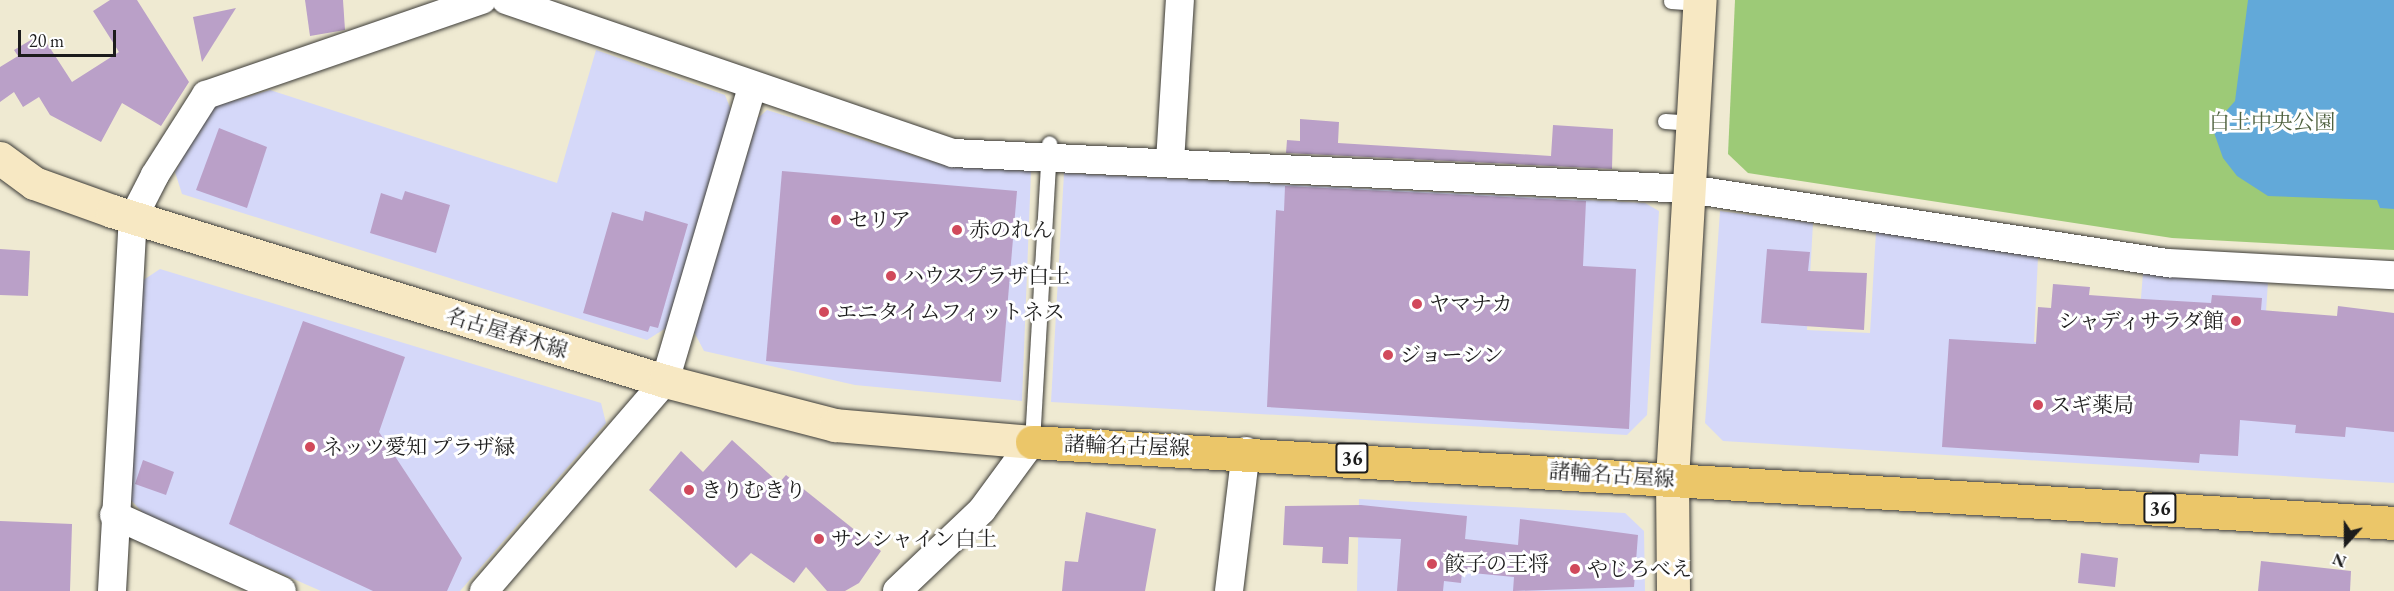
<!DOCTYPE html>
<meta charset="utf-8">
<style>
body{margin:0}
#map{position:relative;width:2394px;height:591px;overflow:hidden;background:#efead2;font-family:"EB Garamond","Noto Serif JP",serif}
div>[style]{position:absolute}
.built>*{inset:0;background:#d5d8f9}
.green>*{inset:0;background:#9dca77}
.water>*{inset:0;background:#62a9d9}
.building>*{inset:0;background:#baa0c8}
.roads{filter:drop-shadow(0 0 2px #3c3b37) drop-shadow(0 0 2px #3c3b37)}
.lane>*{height:15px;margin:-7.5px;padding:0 7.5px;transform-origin:7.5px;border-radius:7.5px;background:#fff}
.street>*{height:28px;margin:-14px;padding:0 14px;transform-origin:14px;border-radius:14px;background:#fff}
.secondary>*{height:33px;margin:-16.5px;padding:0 16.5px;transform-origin:16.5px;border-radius:16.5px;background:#f7e8c3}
.primary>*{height:33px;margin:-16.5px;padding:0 16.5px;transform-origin:16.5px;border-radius:16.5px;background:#ebc669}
.dots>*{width:16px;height:16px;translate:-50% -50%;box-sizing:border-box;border:3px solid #fff;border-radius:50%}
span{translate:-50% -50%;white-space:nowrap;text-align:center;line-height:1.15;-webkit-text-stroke:6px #fff;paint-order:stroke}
.shield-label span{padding:2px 4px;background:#fff;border:2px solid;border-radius:4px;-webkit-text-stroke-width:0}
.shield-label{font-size:20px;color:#1c1c1c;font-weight:700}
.park-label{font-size:21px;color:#506240}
.poi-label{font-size:21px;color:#1c1c1c}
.left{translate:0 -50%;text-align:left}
.right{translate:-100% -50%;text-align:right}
.street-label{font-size:21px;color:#1c1c1c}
.north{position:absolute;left:2316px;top:513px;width:60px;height:60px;-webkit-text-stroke:4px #fff;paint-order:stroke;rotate:201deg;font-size:16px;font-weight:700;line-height:24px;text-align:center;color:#1c1c1c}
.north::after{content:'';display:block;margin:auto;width:21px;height:27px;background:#1c1c1c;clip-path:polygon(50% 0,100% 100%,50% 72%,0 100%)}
.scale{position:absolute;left:18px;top:30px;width:98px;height:27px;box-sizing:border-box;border:3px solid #1c1c1c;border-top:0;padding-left:8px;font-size:18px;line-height:21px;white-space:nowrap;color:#1c1c1c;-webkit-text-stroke:4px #fff;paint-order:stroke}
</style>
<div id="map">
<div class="built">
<i style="clip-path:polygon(596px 50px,725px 95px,731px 110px,666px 328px,647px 340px,182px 194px,175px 172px,209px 108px,270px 90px,557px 183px)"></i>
<i style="clip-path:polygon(767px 110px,950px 167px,1031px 171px,1022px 401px,855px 385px,704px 351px,694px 332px,758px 118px)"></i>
<i style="clip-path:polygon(1064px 173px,1645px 203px,1659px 211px,1647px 415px,1627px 435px,1051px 402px)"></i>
<i style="clip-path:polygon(1720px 211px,1813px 223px,1807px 330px,1870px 333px,1876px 232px,2038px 257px,2034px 342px,2137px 346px,2143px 273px,2268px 282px,2263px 356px,2394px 368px,2394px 483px,1723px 441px,1705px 423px)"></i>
<i style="clip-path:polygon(160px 269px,601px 403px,606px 423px,460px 591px,321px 591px,143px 513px,131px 500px,139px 283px)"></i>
<i style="clip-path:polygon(1359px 499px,1625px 513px,1644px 531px,1645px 591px,1357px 591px)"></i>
</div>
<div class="green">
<i style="clip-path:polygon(1735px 0,2394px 0,2394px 250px,2172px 238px,1748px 173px,1728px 154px)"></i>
</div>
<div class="water">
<i style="clip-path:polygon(2248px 0,2394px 0,2394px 209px,2380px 208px,2377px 200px,2268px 196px,2237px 176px,2223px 158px,2212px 127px,2235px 101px)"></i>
</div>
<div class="building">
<i style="clip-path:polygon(110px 0,137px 0,189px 82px,161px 126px,122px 103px,101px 142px,50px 115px,39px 97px,23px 107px,14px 92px,0 102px,0 67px,18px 56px,14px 50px,41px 34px,72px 82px,119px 52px,93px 11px)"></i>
<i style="clip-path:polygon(305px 0,343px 0,345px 30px,310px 36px)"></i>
<i style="clip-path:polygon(236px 8px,202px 62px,193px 17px)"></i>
<i style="clip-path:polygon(1300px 119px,1339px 122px,1338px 143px,1551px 156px,1553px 125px,1613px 129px,1612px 169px,1286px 153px,1287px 140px,1300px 141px)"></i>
<i style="clip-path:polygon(219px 128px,267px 147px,247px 208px,196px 190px)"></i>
<i style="clip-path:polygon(782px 171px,1017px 191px,1001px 382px,766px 361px)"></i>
<i style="clip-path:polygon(1285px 186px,1586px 201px,1583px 266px,1636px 269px,1629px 429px,1267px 407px,1276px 210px,1284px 211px)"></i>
<i style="clip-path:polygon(405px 191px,450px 205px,436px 253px,370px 233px,381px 193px,402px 200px)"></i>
<i style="clip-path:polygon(645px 211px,688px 224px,658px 328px,650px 326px,648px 332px,583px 313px,612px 212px,643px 221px)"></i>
<i style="clip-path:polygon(0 249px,30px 251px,28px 296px,0 295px)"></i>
<i style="clip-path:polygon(1767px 249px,1810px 252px,1808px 271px,1867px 273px,1864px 330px,1761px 323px)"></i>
<i style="clip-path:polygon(2053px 284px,2090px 287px,2089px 295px,2143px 299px,2211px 303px,2212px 295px,2262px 298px,2261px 310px,2337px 316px,2338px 306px,2394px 313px,2394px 432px,2346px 427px,2345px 437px,2295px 433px,2296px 425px,2240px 420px,2238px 456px,2200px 454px,2199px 463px,1942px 447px,1949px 339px,2036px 344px,2038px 307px,2051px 308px)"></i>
<i style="clip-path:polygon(303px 321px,405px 357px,379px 432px,462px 558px,447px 591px,373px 591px,229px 524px)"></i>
<i style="clip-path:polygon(732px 440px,779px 483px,786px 475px,881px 551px,859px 583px,845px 591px,827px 591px,806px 567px,794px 583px,751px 553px,736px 568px,649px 490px,681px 451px,703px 472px)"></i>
<i style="clip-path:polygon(143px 460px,174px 472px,166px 495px,135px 484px)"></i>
<i style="clip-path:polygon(1361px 505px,1467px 516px,1465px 539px,1518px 545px,1520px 519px,1638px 535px,1634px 587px,1513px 591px,1514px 577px,1462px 572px,1461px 583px,1444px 581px,1443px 591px,1397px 591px,1401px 539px,1349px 537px,1348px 564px,1322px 563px,1323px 547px,1283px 545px,1285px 506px)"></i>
<i style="clip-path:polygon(1086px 512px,1156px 529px,1145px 591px,1062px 591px,1065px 561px,1078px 562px)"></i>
<i style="clip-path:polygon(0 521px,72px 524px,70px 591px,0 591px)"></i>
<i style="clip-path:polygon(2081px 553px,2118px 558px,2115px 587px,2078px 583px)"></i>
<i style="clip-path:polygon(2261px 561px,2351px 571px,2350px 591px,2258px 591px)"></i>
</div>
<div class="roads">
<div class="lane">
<i style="left:1671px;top:1px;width:29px;rotate:4deg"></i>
<i style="left:1665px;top:121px;width:28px;rotate:4deg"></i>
<i style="left:1032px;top:442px;width:299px;rotate:-86.7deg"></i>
</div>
<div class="street">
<i style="left:506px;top:0;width:472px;rotate:18.9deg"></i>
<i style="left:953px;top:153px;width:737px;rotate:2.8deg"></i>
<i style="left:1689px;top:189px;width:486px;rotate:8.8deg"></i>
<i style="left:2169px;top:263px;width:225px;rotate:3.1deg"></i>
<i style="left:1170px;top:162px;width:162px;rotate:-86.5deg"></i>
<i style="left:114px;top:515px;width:184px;rotate:24.3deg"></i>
<i style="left:112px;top:591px;width:374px;rotate:-86.8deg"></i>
<i style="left:133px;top:218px;width:48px;rotate:-62.9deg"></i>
<i style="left:155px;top:175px;width:95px;rotate:-57.5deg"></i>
<i style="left:206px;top:95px;width:292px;rotate:-19deg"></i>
<i style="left:484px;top:591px;width:277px;rotate:-49.2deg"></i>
<i style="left:665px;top:381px;width:307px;rotate:-73.5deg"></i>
<i style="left:897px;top:591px;width:117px;rotate:-43.6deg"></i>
<i style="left:982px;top:510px;width:84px;rotate:-53.7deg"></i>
<i style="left:1229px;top:591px;width:141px;rotate:-83.1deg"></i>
</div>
<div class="secondary">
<i style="left:0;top:158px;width:42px;rotate:36.3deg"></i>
<i style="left:34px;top:183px;width:83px;rotate:19.7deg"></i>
<i style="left:112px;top:211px;width:579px;rotate:17.09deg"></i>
<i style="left:665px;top:381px;width:176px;rotate:14.5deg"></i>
<i style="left:835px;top:425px;width:198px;rotate:4.9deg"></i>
<i style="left:1673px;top:591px;width:112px;rotate:-90.5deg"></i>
<i style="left:1672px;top:479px;width:480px;rotate:-86.7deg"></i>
</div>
<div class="primary">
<i style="left:1032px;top:442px;width:1364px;rotate:3.4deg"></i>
</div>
</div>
<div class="dots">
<i style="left:836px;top:220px;background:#d1495b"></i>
<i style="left:957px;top:230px;background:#d1495b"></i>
<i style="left:891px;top:276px;background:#d1495b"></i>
<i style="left:1417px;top:304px;background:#d1495b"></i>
<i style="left:824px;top:312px;background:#d1495b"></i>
<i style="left:2236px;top:321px;background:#d1495b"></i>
<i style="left:1388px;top:355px;background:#d1495b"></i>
<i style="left:2038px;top:405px;background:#d1495b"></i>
<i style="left:310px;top:447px;background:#d1495b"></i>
<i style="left:689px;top:490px;background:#d1495b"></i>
<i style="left:819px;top:539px;background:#d1495b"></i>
<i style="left:1432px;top:564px;background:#d1495b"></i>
<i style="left:1575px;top:569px;background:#d1495b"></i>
</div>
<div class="shield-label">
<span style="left:1352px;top:458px">36</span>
<span style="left:2160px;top:508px">36</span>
</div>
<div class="park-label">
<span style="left:2272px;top:122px">白土中央公園</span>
</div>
<div class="poi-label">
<span class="left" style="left:848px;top:220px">セリア</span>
<span class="left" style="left:969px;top:230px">赤のれん</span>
<span class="left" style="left:903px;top:276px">ハウスプラザ白土</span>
<span class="left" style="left:1429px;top:304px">ヤマナカ</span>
<span class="left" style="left:836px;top:312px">エニタイムフィットネス</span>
<span class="right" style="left:2224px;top:321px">シャディサラダ館</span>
<span class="left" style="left:1400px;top:355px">ジョーシン</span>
<span class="left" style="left:2050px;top:405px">スギ薬局</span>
<span class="left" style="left:322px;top:447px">ネッツ愛知 プラザ緑</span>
<span class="left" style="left:701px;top:490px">きりむきり</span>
<span class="left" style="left:831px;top:539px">サンシャイン白土</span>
<span class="left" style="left:1444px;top:564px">餃子の王将</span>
<span class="left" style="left:1587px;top:569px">やじろべえ</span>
</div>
<div class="street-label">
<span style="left:507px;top:333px;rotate:17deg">名古屋春木線</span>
<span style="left:1127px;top:446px;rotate:2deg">諸輪名古屋線</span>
<span style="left:1612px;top:475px;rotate:4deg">諸輪名古屋線</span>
</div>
<div class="north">N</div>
<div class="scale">20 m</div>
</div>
